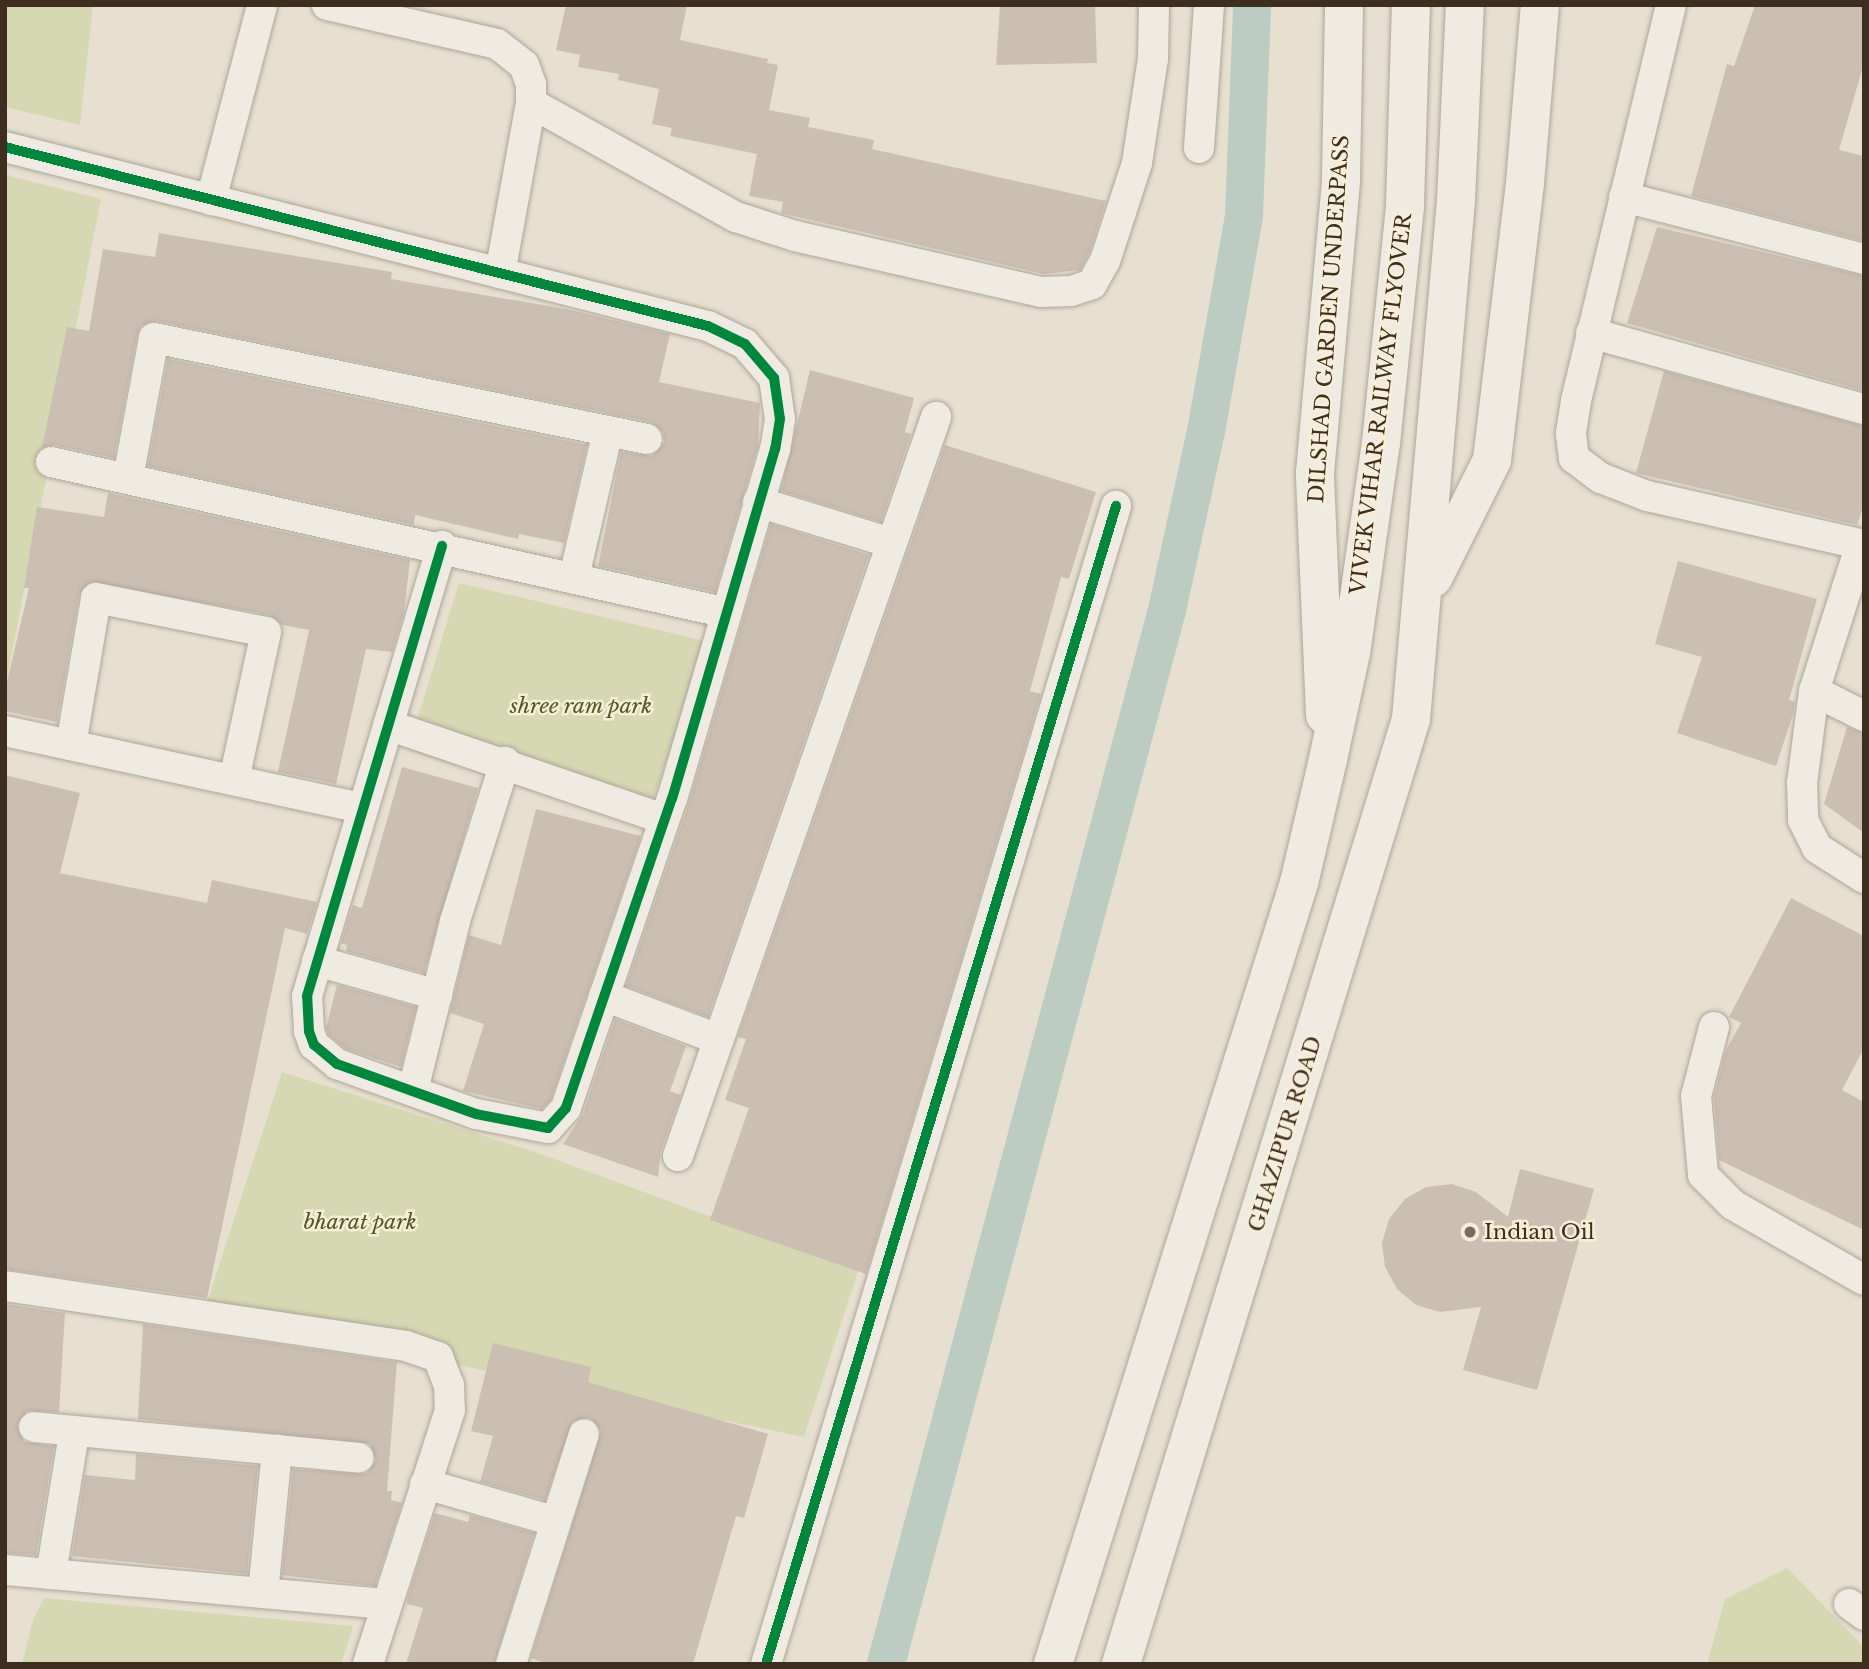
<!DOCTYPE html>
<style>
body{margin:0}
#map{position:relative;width:1869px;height:1669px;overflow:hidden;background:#e7e0d1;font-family:"Libre Baskerville",serif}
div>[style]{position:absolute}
.green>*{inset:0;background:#d6d7b3}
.canal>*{height:38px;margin:-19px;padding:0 19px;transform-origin:19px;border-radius:19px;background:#bcccc2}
.building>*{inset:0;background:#cbbfb2}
.roads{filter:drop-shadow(0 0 2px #ada599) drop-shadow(0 0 2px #ada599)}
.minor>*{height:30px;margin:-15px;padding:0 15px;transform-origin:15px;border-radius:15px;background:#efebe3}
.secondary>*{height:38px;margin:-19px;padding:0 19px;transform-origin:19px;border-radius:19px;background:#efebe3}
.cycleway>*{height:10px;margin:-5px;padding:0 5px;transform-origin:5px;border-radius:5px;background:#00873e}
.dots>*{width:19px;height:19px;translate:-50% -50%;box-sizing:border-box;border:4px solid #f7eed8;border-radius:50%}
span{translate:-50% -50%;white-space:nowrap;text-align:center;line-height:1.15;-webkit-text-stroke:5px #f7eed8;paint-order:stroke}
.street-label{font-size:21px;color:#3d2e20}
.park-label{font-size:21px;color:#4d5a26;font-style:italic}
.poi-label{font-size:21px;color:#3d2e20}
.left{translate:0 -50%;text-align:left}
.frame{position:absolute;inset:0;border:7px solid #3d2e20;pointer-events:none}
</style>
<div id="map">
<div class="green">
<i style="clip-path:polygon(5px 5px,93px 5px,80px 125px,5px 107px)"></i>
<i style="clip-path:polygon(5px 175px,101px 199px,5px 688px)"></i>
<i style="clip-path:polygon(459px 583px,709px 642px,644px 823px,408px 750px)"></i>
<i style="clip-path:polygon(282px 1072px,538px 1153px,858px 1271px,804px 1437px,204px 1312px)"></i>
<i style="clip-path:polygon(1787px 1568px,1864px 1647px,1864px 1664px,1707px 1664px,1725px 1599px)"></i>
<i style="clip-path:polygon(44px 1598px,353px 1626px,341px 1664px,22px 1664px,33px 1620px)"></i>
</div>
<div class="canal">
<i style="left:886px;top:1664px;width:1091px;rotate:-75.07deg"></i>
<i style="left:1167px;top:610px;width:188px;rotate:-77.7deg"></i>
<i style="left:1207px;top:426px;width:213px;rotate:-80deg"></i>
<i style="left:1244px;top:216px;width:211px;rotate:-87.8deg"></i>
</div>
<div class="building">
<i style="clip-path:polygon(566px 5px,687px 5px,680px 40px,768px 59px,767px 63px,778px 65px,769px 110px,810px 118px,808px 127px,874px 140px,872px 149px,1106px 201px,1089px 254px,1080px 270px,1044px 274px,781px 213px,783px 202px,749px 196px,757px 154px,670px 136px,672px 128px,652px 124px,659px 89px,618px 80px,619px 74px,578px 67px,580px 55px,556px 50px)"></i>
<i style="clip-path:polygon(1000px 5px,1095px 5px,1097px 63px,996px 65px)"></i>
<i style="clip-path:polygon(1755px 5px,1864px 5px,1864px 63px,1839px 150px,1864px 156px,1864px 241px,1691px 196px,1727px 64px,1734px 66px)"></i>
<i style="clip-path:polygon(1657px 227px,1864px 276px,1864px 391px,1627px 323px)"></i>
<i style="clip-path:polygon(159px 233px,392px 272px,391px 279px,566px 309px,670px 334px,659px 382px,760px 403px,758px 445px,715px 592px,598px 566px,621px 452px,652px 456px,664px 443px,663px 433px,651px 422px,157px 321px,141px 326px,137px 335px,114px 458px,55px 445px,42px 447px,67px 327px,89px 331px,103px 249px,155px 257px)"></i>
<i style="clip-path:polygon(168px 359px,587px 445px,564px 543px,519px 534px,518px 539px,415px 515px,414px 525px,148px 466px)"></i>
<i style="clip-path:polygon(810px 370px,914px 398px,905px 432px,911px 434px,881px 522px,781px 491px)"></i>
<i style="clip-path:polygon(1664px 371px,1864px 426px,1864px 505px,1857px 525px,1636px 473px)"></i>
<i style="clip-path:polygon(945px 445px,1096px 492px,1069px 579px,1061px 577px,1030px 691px,1041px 694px,866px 1274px,710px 1220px,749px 1108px,725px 1100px,746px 1039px,738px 1037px)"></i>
<i style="clip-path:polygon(108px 493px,410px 560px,404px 612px,392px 652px,366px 649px,336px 784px,278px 772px,309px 630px,282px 625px,269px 615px,90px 582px,79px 595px,57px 722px,5px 711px,5px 690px,29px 588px,24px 588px,37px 507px,104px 517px)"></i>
<i style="clip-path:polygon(771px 524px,869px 555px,708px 1017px,626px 986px,689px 803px)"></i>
<i style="clip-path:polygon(1678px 561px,1817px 599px,1789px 700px,1795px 702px,1793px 714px,1776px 766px,1677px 733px,1702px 657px,1655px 644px)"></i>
<i style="clip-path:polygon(1847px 727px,1864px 733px,1864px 833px,1824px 804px)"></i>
<i style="clip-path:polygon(402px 767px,478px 788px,424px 973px,346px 951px,347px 945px,341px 943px,353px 905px,362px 908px)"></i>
<i style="clip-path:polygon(5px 775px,80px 793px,60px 873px,207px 903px,212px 880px,317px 902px,307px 934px,285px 928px,207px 1298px,5px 1269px)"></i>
<i style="clip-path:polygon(536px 809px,641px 836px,551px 1099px,542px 1109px,463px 1091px,484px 1024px,450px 1013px,469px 935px,501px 945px)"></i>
<i style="clip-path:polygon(1791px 898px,1864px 936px,1864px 1048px,1842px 1090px,1864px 1102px,1864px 1230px,1719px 1160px,1714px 1097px,1726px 1050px,1741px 1023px,1729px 1017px)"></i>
<i style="clip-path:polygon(337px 985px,416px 1007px,401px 1067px,346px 1049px,329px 1035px,326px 1028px)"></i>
<i style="clip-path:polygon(615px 1019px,686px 1046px,670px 1091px,681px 1095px,661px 1150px,658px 1177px,563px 1144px,583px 1114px)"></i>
<i style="clip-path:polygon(1520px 1169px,1594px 1189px,1537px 1390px,1463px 1370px,1481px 1307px,1440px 1312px,1416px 1305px,1397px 1289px,1385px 1267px,1382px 1243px,1389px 1219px,1405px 1199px,1426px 1187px,1452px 1184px,1476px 1192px,1508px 1217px)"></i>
<i style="clip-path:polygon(5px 1304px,65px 1313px,59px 1412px,27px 1411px,17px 1425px,24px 1442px,54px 1446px,36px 1555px,5px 1553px)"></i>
<i style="clip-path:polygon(143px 1324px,397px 1362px,387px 1491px,392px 1491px,391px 1500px,402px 1503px,375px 1586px,282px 1575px,293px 1469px,366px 1474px,376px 1460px,370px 1444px,138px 1419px)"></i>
<i style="clip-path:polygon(493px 1343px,591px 1367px,588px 1382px,768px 1434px,744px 1518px,736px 1516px,693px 1664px,547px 1664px,531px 1658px,601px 1431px,590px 1418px,572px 1422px,545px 1500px,480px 1482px,493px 1436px,471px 1431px)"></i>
<i style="clip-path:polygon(136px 1454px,258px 1466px,247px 1574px,72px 1556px,85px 1475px,135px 1480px)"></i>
<i style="clip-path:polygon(435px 1513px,468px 1522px,470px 1515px,534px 1533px,494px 1664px,406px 1664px,423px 1608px,407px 1604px,408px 1596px)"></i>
</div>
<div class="roads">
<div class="minor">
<i style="left:327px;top:5px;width:174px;rotate:12.9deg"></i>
<i style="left:497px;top:44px;width:34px;rotate:38deg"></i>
<i style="left:524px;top:65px;width:20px;rotate:70deg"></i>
<i style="left:531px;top:84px;width:19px;rotate:90deg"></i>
<i style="left:531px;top:103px;width:173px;rotate:100.3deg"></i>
<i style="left:1671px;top:5px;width:407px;rotate:103.5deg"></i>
<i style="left:1576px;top:401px;width:33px;rotate:99deg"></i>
<i style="left:1571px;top:434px;width:24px;rotate:83deg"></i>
<i style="left:1574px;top:458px;width:34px;rotate:37deg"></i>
<i style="left:1601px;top:478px;width:49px;rotate:21.4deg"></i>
<i style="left:1647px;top:496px;width:222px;rotate:12.7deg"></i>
<i style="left:531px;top:103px;width:235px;rotate:29.1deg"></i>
<i style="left:736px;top:217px;width:62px;rotate:17.9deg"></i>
<i style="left:795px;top:236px;width:253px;rotate:12.8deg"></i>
<i style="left:1042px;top:292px;width:29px;rotate:-2deg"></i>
<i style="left:1071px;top:291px;width:22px;rotate:-18deg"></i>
<i style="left:1092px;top:284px;width:26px;rotate:-61deg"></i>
<i style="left:1105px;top:261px;width:103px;rotate:-71.9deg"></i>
<i style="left:1137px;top:163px;width:105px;rotate:-81.3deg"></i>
<i style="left:1153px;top:59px;width:54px;rotate:-88.9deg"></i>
<i style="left:5px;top:147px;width:725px;rotate:14.29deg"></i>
<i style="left:708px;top:326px;width:41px;rotate:25.9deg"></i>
<i style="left:745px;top:344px;width:45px;rotate:49.5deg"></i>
<i style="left:774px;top:378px;width:41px;rotate:81.7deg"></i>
<i style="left:780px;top:419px;width:30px;rotate:99deg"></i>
<i style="left:775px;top:449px;width:364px;rotate:106.4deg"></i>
<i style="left:672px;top:798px;width:328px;rotate:108.9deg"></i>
<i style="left:566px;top:1108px;width:27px;rotate:132deg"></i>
<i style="left:548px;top:1128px;width:73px;rotate:-169deg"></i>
<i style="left:476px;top:1114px;width:148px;rotate:-160.2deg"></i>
<i style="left:337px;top:1064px;width:30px;rotate:-140deg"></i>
<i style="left:314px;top:1045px;width:15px;rotate:-110deg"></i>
<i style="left:309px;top:1031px;width:35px;rotate:-93deg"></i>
<i style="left:307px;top:996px;width:470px;rotate:-73.3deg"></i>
<i style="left:1199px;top:148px;width:143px;rotate:-86deg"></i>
<i style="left:1624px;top:197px;width:248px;rotate:14.5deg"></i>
<i style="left:211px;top:200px;width:202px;rotate:-75.3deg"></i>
<i style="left:1591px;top:333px;width:283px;rotate:15.6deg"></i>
<i style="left:51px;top:462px;width:689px;rotate:12.58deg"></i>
<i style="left:128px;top:478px;width:142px;rotate:-79.5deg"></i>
<i style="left:154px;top:338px;width:503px;rotate:11.58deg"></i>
<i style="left:758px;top:502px;width:139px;rotate:17.1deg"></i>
<i style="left:1861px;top:544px;width:154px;rotate:107.7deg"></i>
<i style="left:1814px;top:691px;width:93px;rotate:97.4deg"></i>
<i style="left:1802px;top:783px;width:37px;rotate:88deg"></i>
<i style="left:1803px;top:820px;width:31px;rotate:63deg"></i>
<i style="left:1817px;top:848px;width:56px;rotate:32.6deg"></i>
<i style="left:574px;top:577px;width:150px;rotate:-76.9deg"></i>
<i style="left:1814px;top:691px;width:56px;rotate:26.6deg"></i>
<i style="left:388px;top:725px;width:292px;rotate:18.8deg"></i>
<i style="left:5px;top:731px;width:365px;rotate:12.2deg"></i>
<i style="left:71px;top:745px;width:149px;rotate:-80.3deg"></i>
<i style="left:96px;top:598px;width:173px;rotate:11.3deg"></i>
<i style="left:266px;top:632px;width:151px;rotate:102.2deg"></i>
<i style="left:317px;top:961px;width:125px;rotate:15.8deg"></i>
<i style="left:604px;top:996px;width:122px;rotate:20.7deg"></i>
<i style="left:1714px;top:1027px;width:71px;rotate:104.6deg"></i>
<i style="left:1696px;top:1096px;width:79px;rotate:84.9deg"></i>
<i style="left:1703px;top:1175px;width:42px;rotate:45deg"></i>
<i style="left:1733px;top:1205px;width:151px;rotate:29.8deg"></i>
<i style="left:413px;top:1090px;width:174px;rotate:-76deg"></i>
<i style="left:455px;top:921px;width:167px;rotate:-72.5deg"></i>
<i style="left:678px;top:1156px;width:783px;rotate:-70.75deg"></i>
<i style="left:5px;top:1286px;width:405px;rotate:8.5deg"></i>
<i style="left:406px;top:1346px;width:34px;rotate:19deg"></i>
<i style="left:438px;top:1357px;width:30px;rotate:69deg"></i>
<i style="left:449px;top:1385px;width:25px;rotate:88deg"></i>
<i style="left:450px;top:1410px;width:267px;rotate:107.9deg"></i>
<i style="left:34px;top:1427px;width:326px;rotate:5.4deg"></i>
<i style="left:425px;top:1484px;width:134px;rotate:16deg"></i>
<i style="left:5px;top:1570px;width:381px;rotate:5.1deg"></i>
<i style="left:51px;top:1574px;width:143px;rotate:-80.7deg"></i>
<i style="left:263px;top:1593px;width:144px;rotate:-84.4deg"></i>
<i style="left:1849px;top:1604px;width:19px;rotate:36deg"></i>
<i style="left:511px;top:1664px;width:241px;rotate:-72.4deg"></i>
<i style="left:766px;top:1664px;width:1210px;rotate:-73.18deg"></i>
</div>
<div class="secondary">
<i style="left:1433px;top:578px;width:132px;rotate:-63.4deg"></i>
<i style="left:1492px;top:460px;width:279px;rotate:-83.2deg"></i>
<i style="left:1525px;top:183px;width:179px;rotate:-85.2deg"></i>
<i style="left:1325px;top:715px;width:242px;rotate:-92.4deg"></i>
<i style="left:1315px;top:473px;width:295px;rotate:-84.9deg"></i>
<i style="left:1341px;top:179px;width:174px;rotate:-89deg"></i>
<i style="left:1053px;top:1664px;width:819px;rotate:-72.52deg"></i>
<i style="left:1299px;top:883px;width:127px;rotate:-76.8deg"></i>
<i style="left:1328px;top:759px;width:108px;rotate:-77.8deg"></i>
<i style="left:1351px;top:653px;width:212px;rotate:-81.9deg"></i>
<i style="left:1381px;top:443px;width:239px;rotate:-84.2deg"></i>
<i style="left:1405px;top:205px;width:200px;rotate:-88.3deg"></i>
<i style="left:1121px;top:1664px;width:988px;rotate:-72.94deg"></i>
<i style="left:1411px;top:719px;width:521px;rotate:-85.04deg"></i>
<i style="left:1456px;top:200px;width:195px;rotate:-87.4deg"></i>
</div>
</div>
<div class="cycleway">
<i style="left:5px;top:147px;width:725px;rotate:14.29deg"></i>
<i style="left:708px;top:326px;width:41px;rotate:25.9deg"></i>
<i style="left:745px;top:344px;width:45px;rotate:49.5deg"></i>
<i style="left:774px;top:378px;width:41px;rotate:81.7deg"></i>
<i style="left:780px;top:419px;width:30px;rotate:99deg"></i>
<i style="left:775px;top:449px;width:364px;rotate:106.4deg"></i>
<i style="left:672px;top:798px;width:328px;rotate:108.9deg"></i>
<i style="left:566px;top:1108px;width:27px;rotate:132deg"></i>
<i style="left:548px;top:1128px;width:73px;rotate:-169deg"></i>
<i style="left:476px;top:1114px;width:148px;rotate:-160.2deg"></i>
<i style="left:337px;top:1064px;width:30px;rotate:-140deg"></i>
<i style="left:314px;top:1045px;width:15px;rotate:-110deg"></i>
<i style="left:309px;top:1031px;width:35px;rotate:-93deg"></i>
<i style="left:307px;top:996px;width:470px;rotate:-73.3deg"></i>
<i style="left:766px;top:1664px;width:1210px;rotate:-73.18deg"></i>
</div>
<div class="dots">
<i style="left:1470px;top:1232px;background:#786c5e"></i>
</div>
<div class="street-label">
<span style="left:1329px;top:319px;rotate:-86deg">DILSHAD GARDEN UNDERPASS</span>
<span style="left:1381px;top:404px;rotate:-83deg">VIVEK VIHAR RAILWAY FLYOVER</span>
<span style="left:1285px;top:1134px;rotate:-73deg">GHAZIPUR ROAD</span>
</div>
<div class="park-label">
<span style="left:581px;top:706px">shree ram park</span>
<span style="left:360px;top:1222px">bharat park</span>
</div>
<div class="poi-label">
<span class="left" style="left:1484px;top:1232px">Indian Oil</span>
</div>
<div class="frame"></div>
</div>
